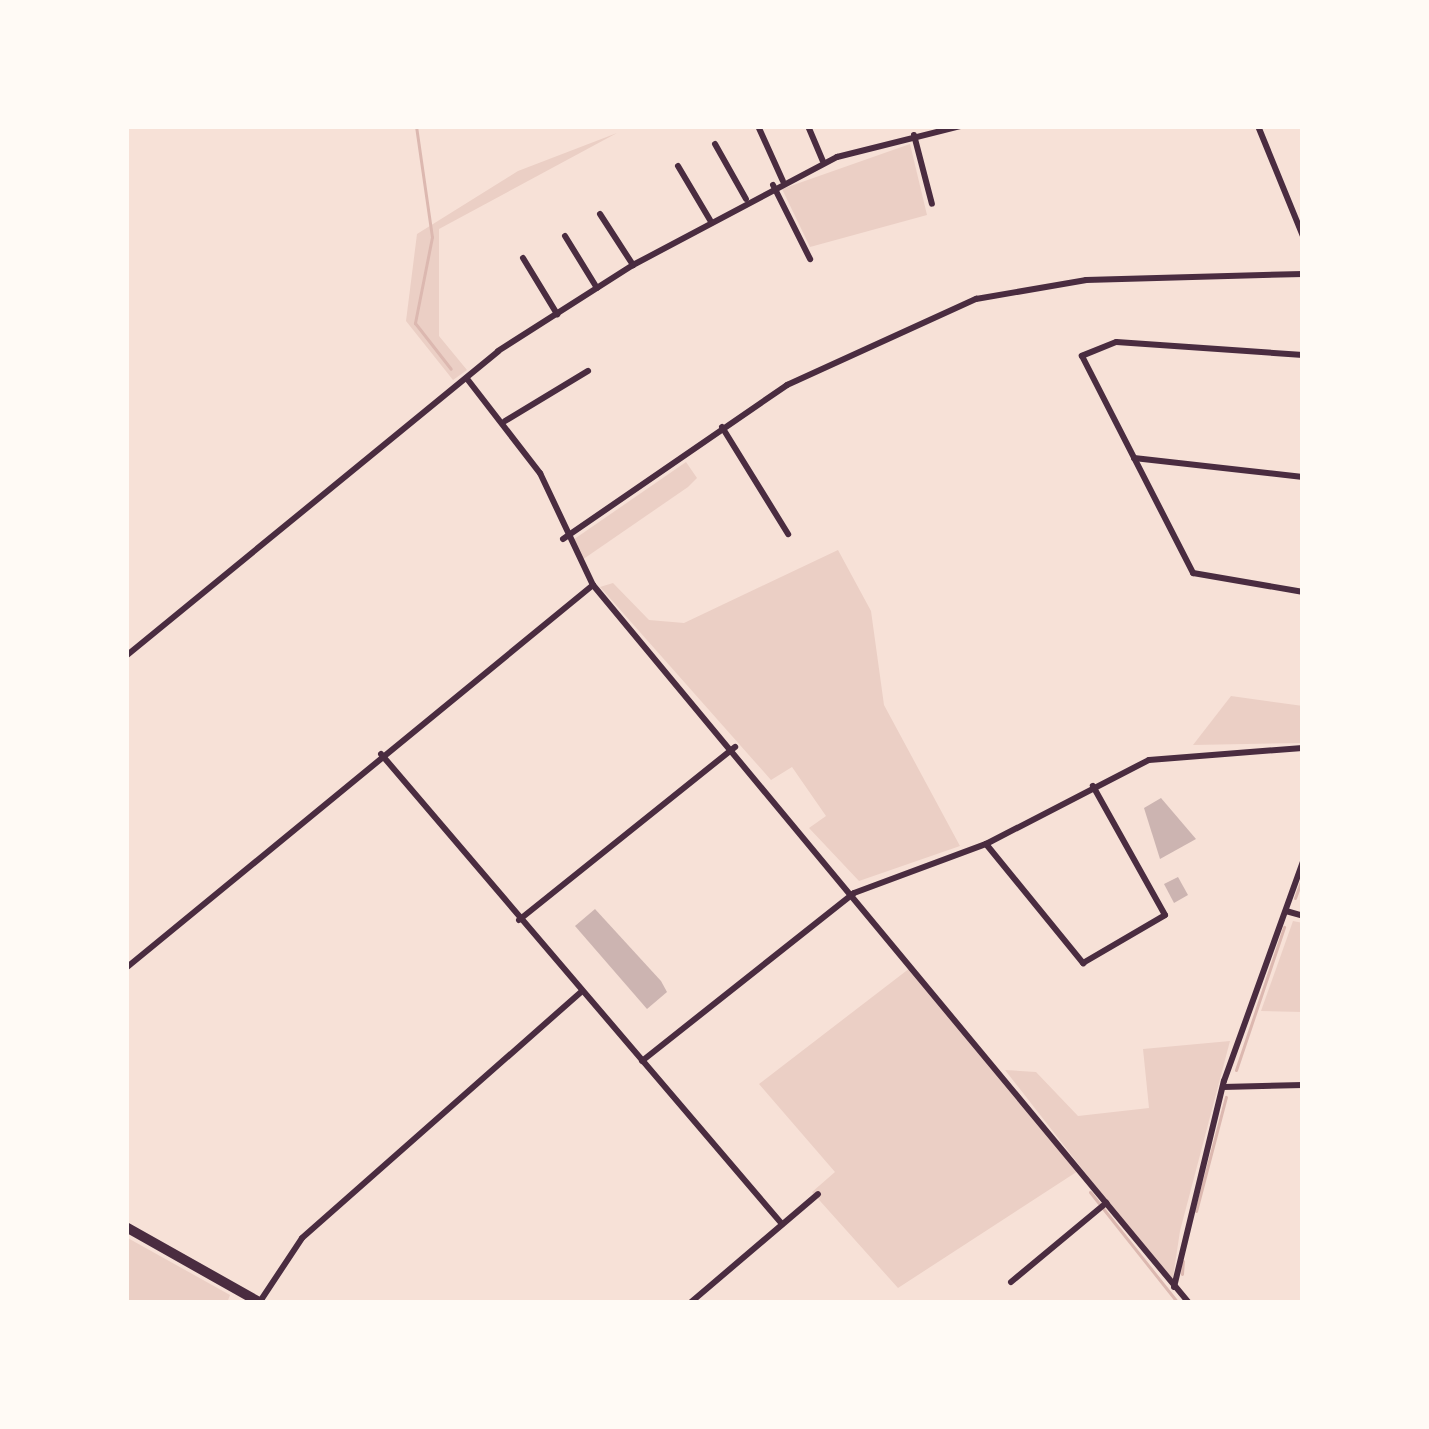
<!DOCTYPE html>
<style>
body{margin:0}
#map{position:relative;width:1429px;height:1429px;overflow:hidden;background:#f7e1d7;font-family:"Open Sans",sans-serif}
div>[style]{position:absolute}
.green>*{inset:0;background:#ebcfc5}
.stream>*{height:3px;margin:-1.5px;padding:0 1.5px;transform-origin:1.5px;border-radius:1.5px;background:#dcb8b0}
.building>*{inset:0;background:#ccb4b1}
.minor>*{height:6px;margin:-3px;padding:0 3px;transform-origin:3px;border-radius:3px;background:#4a2c40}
.primary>*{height:10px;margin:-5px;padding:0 5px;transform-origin:5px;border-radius:5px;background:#4a2c40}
span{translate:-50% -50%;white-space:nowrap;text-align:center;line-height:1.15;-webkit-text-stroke:9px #fffaf5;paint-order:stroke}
.frame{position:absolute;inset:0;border:129px solid #fffaf5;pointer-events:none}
</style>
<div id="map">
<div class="green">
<i style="clip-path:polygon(617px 133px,439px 229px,439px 336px,467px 370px,453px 380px,406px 321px,417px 234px,518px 171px)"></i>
<i style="clip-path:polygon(910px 144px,927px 215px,810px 247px,782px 189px)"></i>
<i style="clip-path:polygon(686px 462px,697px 478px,688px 487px,582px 560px,570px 542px)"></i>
<i style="clip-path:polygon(838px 550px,871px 611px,884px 705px,960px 846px,859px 881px,809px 828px,826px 816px,792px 767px,771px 780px,600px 587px,613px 583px,649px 620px,684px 623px)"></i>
<i style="clip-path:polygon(1231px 696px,1303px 706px,1303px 743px,1193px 745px)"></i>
<i style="clip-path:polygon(1293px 921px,1303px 923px,1303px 1012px,1261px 1011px)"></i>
<i style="clip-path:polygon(910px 968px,1078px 1171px,898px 1288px,812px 1192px,835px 1172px,759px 1084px)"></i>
<i style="clip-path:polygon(1230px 1041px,1180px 1231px,1172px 1284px,1005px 1070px,1036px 1072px,1078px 1116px,1149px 1108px,1143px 1049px)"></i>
<i style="clip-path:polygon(126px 1237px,230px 1295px,227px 1303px,126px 1303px)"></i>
</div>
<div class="stream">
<i style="left:416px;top:126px;width:112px;rotate:81.8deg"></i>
<i style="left:432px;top:237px;width:88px;rotate:101.2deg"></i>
<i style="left:415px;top:323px;width:58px;rotate:52deg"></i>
<i style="left:1295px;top:898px;width:23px;rotate:-70deg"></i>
<i style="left:1236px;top:1070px;width:151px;rotate:-71.4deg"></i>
<i style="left:1090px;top:1192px;width:142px;rotate:51.6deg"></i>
<i style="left:1196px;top:1211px;width:118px;rotate:-75.3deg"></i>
<i style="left:1182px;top:1274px;width:13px;rotate:-86deg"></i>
</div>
<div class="building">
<i style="clip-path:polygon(1161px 798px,1196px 839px,1160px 859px,1144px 808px)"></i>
<i style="clip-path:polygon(1178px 877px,1188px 895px,1174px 903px,1164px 884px)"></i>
<i style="clip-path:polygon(595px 909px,661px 981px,667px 992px,647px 1009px,575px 926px)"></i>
</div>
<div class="minor">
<i style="left:758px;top:126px;width:60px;rotate:65.6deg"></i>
<i style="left:808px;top:126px;width:38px;rotate:67deg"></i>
<i style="left:1258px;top:126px;width:119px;rotate:67.8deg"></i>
<i style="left:914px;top:135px;width:71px;rotate:75.4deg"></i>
<i style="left:715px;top:144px;width:63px;rotate:60.6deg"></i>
<i style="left:678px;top:166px;width:63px;rotate:59.3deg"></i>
<i style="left:773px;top:185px;width:83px;rotate:63.4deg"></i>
<i style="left:600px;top:214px;width:61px;rotate:57.1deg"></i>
<i style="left:565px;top:236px;width:61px;rotate:58.4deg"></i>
<i style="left:523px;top:258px;width:66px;rotate:58.7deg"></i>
<i style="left:1303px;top:355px;width:187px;rotate:-176deg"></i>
<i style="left:1116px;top:342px;width:37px;rotate:158deg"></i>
<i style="left:1082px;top:356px;width:244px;rotate:62.9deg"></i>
<i style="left:1193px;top:573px;width:112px;rotate:9.8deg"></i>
<i style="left:468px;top:380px;width:118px;rotate:52.3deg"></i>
<i style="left:540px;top:473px;width:124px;rotate:64.7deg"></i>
<i style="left:593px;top:585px;width:933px;rotate:50.3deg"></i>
<i style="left:505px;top:421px;width:97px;rotate:-31.1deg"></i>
<i style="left:722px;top:427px;width:126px;rotate:58.3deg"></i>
<i style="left:1134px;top:458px;width:170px;rotate:6.4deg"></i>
<i style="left:563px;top:539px;width:272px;rotate:-34.5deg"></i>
<i style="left:787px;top:385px;width:208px;rotate:-24.5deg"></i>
<i style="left:976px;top:299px;width:112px;rotate:-9.8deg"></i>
<i style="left:1086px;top:280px;width:217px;rotate:-1.6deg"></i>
<i style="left:126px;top:656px;width:481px;rotate:-39.3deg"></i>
<i style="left:498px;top:351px;width:160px;rotate:-32.5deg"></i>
<i style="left:633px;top:265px;width:231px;rotate:-27.9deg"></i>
<i style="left:837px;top:157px;width:127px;rotate:-14.1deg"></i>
<i style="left:381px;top:754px;width:618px;rotate:49.53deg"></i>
<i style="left:986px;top:844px;width:154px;rotate:50.8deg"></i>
<i style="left:1083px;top:963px;width:95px;rotate:-30.3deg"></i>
<i style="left:1165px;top:915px;width:148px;rotate:-119.2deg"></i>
<i style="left:1286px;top:911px;width:18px;rotate:16deg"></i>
<i style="left:519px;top:920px;width:277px;rotate:-38.7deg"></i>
<i style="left:126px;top:968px;width:604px;rotate:-39.36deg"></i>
<i style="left:642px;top:1061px;width:270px;rotate:-38.4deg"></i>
<i style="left:854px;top:893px;width:141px;rotate:-20.4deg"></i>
<i style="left:986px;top:844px;width:183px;rotate:-27.3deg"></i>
<i style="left:1149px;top:760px;width:154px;rotate:-4.5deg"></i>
<i style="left:1223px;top:1087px;width:80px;rotate:-1.4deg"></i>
<i style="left:1011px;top:1282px;width:124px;rotate:-39.7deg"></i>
<i style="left:1174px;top:1287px;width:212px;rotate:-76.4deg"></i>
<i style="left:1224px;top:1081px;width:234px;rotate:-70.2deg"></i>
<i style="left:261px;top:1300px;width:74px;rotate:-56.5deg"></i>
<i style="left:302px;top:1238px;width:372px;rotate:-41.4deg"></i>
<i style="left:690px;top:1303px;width:168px;rotate:-40.4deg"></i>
</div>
<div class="primary">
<i style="left:126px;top:1227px;width:155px;rotate:29.4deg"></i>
</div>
<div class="frame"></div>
</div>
